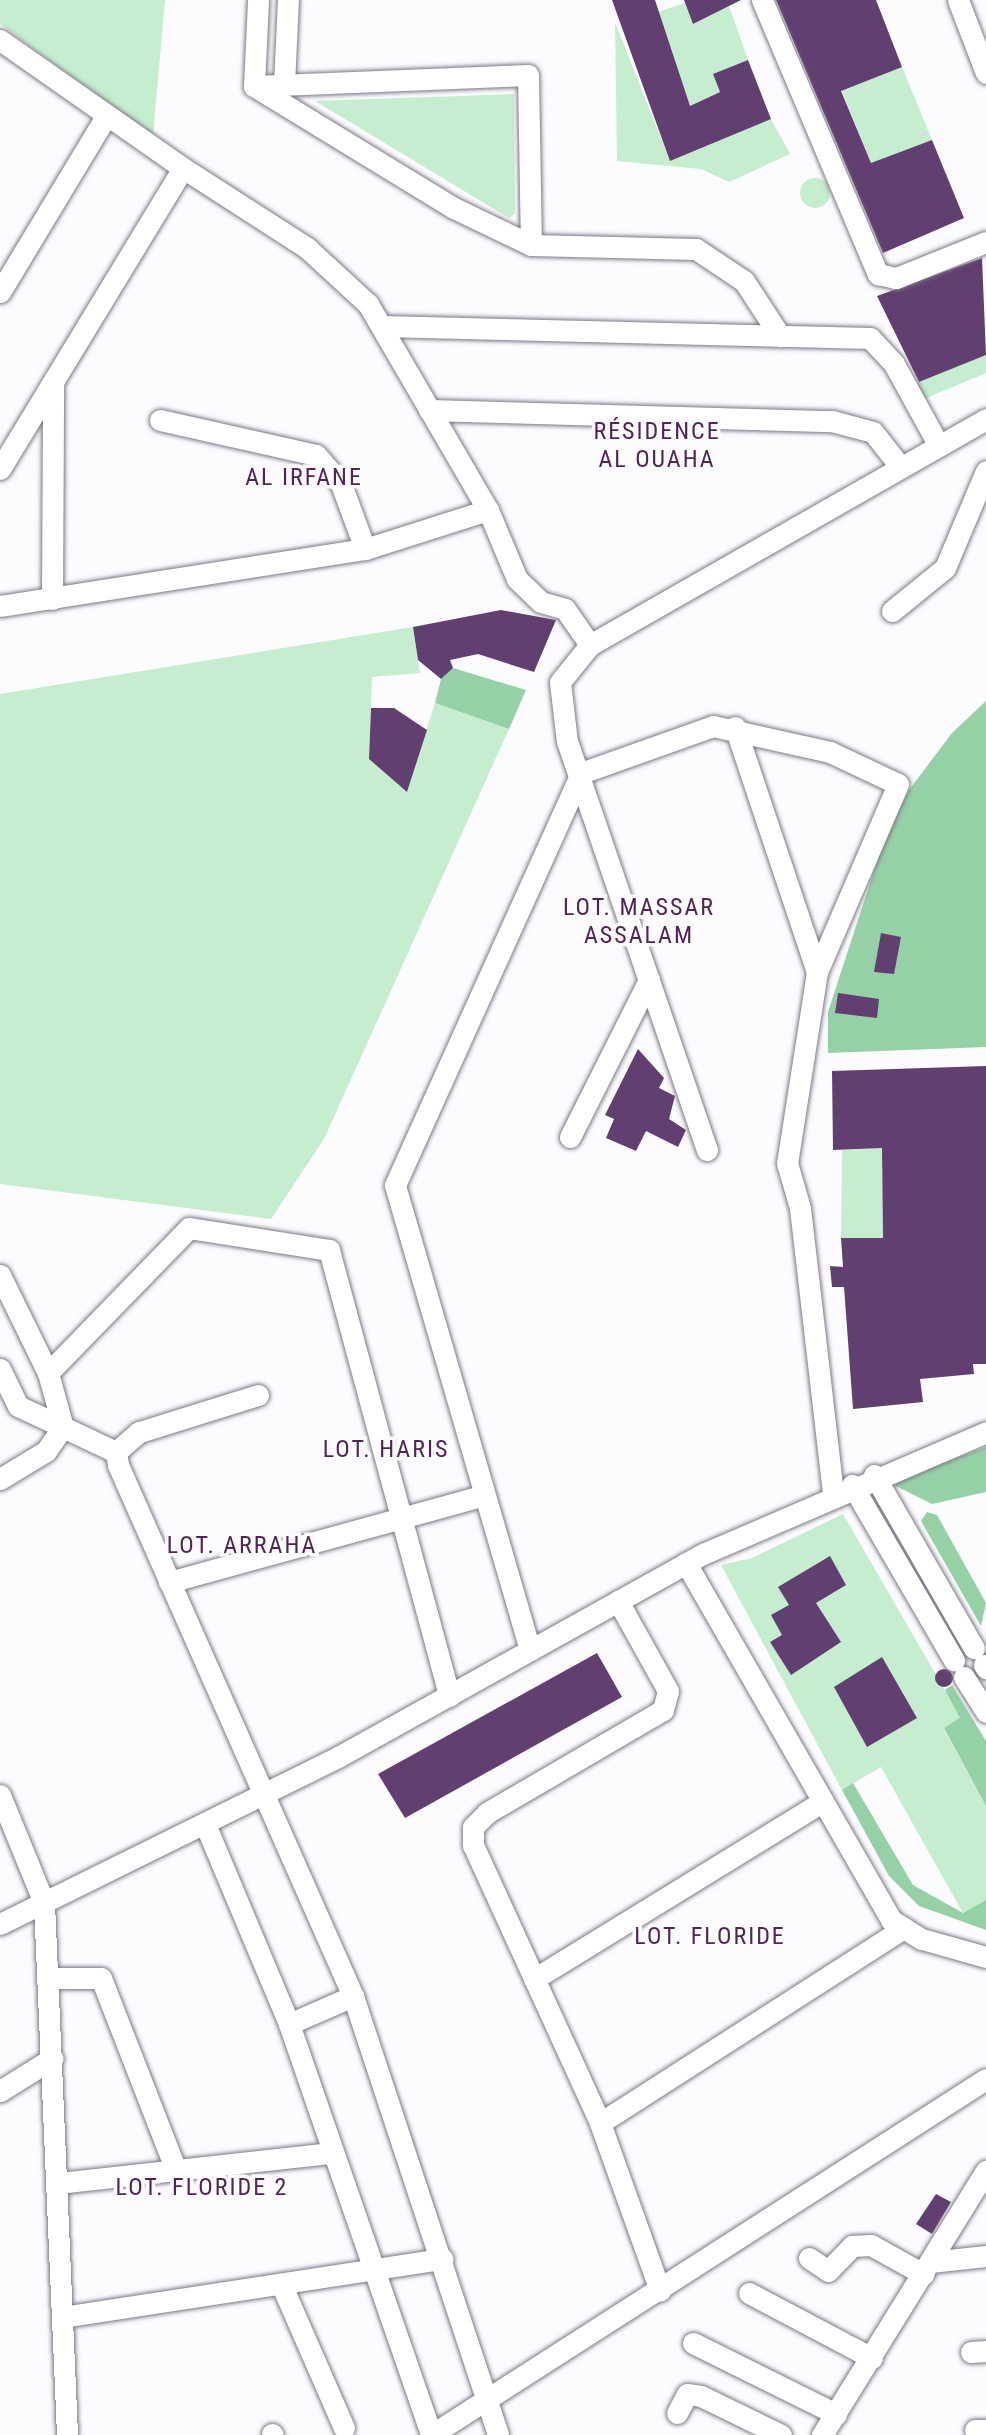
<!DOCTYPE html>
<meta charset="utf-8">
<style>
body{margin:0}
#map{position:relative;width:986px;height:2435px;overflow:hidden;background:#fcfbfe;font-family:"Roboto Condensed",sans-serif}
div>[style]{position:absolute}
.green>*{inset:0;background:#c4eece}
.round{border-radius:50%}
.forest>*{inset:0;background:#94d2a6}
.building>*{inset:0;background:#613f70}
.roads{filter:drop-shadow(0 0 2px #7c7884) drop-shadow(0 0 2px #7c7884)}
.minor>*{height:21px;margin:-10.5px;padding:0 10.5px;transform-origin:10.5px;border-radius:10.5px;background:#fff}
span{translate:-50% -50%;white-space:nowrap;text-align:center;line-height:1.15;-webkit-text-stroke:7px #fcfbfe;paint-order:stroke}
.quarter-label{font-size:24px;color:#522456;letter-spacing:2px}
</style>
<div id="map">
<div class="green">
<i style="clip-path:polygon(0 0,165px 0,153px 136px,0 24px)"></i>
<i style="clip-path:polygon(685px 3px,693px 24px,729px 6px,748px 60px,713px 74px,720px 92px,690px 106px,655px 13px)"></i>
<i style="clip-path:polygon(615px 22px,670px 161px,771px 119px,790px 154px,729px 182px,701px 169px,617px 161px)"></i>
<i style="clip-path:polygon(831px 64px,902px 67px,932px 140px,895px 154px,910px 196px,884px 196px)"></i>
<i style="clip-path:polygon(514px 94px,515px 213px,509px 218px,315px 101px)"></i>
<i class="round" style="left:800px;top:178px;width:30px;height:30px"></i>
<i style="clip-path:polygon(986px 355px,986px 373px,924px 399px,914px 384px)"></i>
<i style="clip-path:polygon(413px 627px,420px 673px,372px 677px,369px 759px,407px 792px,435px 703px,509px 729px,324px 1139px,271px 1219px,0 1184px,0 694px)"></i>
<i style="clip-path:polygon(882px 1148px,883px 1238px,841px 1238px,842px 1150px)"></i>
<i style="clip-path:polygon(843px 1514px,961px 1718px,944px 1729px,986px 1806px,986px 1900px,963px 1913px,881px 1767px,842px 1790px,721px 1565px,752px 1558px)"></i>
</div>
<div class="forest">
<i style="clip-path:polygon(453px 668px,526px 690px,509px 729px,435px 703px,441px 679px)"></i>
<i style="clip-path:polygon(986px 701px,986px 1047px,828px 1053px,828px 1012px,884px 840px,909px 790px,952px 733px)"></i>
<i style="clip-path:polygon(986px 1447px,986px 1492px,932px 1504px,896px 1486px,896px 1480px)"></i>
<i style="clip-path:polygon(927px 1512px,937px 1515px,986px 1603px,981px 1626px,921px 1521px)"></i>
<i style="clip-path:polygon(952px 1685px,986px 1741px,986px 1806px,944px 1728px,960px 1718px,945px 1690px)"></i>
<i style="clip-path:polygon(853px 1783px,913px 1885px,963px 1913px,986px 1900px,986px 1930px,919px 1906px,889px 1876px,842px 1790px)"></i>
</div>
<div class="building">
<i style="clip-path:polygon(612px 0,655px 0,690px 106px,720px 92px,713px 74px,748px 60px,771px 119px,670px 161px)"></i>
<i style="clip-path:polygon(684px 0,741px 0,693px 24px)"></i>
<i style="clip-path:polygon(776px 0,876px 0,902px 67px,841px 91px,871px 163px,932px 140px,964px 218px,883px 253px)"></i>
<i style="clip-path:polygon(982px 258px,986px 355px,919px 382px,877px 296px)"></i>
<i style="clip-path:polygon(501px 610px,556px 620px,534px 672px,478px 654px,450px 660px,453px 668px,441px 679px,418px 660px,413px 627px)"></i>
<i style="clip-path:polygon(371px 708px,394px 708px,427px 730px,407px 792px,369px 759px)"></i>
<i style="clip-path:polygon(881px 933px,901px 937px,894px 974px,874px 972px)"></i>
<i style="clip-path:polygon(838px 993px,879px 999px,877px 1018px,835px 1013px)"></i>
<i style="clip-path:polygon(638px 1049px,664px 1078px,659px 1088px,675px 1096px,669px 1119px,686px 1130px,678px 1147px,646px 1131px,636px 1151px,606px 1138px,614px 1119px,605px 1115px)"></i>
<i style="clip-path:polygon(986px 1066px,986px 1364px,973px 1364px,974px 1374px,920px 1379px,923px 1402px,853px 1409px,844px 1287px,832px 1287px,830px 1266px,843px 1267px,841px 1238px,883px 1238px,882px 1148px,833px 1150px,832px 1071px)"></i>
<i style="clip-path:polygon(830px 1556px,846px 1585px,816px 1603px,841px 1642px,791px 1675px,770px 1642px,782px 1635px,771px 1615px,789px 1605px,778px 1587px)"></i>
<i style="clip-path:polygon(597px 1653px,622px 1697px,405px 1818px,378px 1774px)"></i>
<i style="clip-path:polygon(882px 1657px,917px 1718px,867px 1747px,834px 1687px)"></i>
<i class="round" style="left:935px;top:1669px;width:18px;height:18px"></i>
<i style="clip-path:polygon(936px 2194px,951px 2202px,932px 2234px,916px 2224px)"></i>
</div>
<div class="roads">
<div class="minor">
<i style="left:762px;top:0;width:298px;rotate:67.1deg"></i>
<i style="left:878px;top:274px;width:18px;rotate:13deg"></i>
<i style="left:896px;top:278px;width:97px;rotate:-21.8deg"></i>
<i style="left:958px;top:0;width:78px;rotate:69deg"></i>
<i style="left:0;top:40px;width:223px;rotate:35deg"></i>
<i style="left:183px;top:168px;width:352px;rotate:121.3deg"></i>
<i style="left:284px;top:84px;width:84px;rotate:-87.3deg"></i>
<i style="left:254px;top:86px;width:234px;rotate:31.4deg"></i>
<i style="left:454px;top:208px;width:85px;rotate:25.7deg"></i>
<i style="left:531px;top:245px;width:165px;rotate:1.4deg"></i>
<i style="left:696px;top:249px;width:58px;rotate:33.7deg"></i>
<i style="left:744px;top:281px;width:66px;rotate:56.8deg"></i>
<i style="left:254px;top:86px;width:274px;rotate:-2.3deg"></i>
<i style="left:528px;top:75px;width:170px;rotate:89deg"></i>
<i style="left:254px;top:86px;width:86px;rotate:-87.3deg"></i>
<i style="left:183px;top:168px;width:148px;rotate:32.8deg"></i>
<i style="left:307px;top:248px;width:83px;rotate:42.6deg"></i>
<i style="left:368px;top:304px;width:238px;rotate:59.8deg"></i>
<i style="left:488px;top:510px;width:75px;rotate:67.2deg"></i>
<i style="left:517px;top:579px;width:33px;rotate:44deg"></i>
<i style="left:541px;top:602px;width:25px;rotate:16deg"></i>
<i style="left:565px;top:609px;width:44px;rotate:55.2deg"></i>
<i style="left:0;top:292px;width:203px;rotate:-58.9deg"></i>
<i style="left:382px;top:326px;width:488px;rotate:1.4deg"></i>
<i style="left:870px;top:338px;width:35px;rotate:47deg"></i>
<i style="left:894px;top:364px;width:91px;rotate:61.2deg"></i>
<i style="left:429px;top:410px;width:403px;rotate:1.6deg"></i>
<i style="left:832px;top:421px;width:42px;rotate:15deg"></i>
<i style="left:873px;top:432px;width:42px;rotate:51.8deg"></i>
<i style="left:160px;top:420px;width:160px;rotate:12.6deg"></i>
<i style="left:316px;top:455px;width:38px;rotate:49deg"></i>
<i style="left:341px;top:484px;width:69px;rotate:69.7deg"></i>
<i style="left:52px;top:599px;width:214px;rotate:-89.7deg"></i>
<i style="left:0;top:606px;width:369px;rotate:-8.9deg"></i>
<i style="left:365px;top:549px;width:129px;rotate:-17.6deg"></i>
<i style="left:892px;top:611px;width:68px;rotate:-39.1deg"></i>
<i style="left:945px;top:568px;width:105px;rotate:-67.1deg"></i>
<i style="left:735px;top:727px;width:258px;rotate:71.5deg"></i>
<i style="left:570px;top:1137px;width:176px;rotate:-63.3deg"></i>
<i style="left:707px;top:1150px;width:431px;rotate:-108.9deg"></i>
<i style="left:567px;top:742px;width:60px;rotate:-96.7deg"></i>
<i style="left:560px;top:682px;width:48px;rotate:-51deg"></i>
<i style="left:590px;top:645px;width:456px;rotate:-29.7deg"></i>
<i style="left:0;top:1275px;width:109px;rotate:63.9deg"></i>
<i style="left:48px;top:1373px;width:56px;rotate:74.5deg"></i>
<i style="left:0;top:1369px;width:41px;rotate:64.1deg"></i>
<i style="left:18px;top:1406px;width:50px;rotate:25deg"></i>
<i style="left:48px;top:1373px;width:202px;rotate:-45.8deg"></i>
<i style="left:189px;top:1228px;width:142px;rotate:8.9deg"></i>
<i style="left:329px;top:1250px;width:462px;rotate:74.9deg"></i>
<i style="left:258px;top:1395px;width:125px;rotate:162.7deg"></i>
<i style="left:139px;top:1432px;width:30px;rotate:139deg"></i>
<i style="left:116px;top:1452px;width:13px;rotate:81deg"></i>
<i style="left:118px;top:1465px;width:581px;rotate:66.13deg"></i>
<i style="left:353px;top:1996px;width:462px;rotate:71.7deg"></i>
<i style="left:874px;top:1475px;width:200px;rotate:60deg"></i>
<i style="left:0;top:1479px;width:54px;rotate:-31.3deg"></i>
<i style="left:46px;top:1451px;width:29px;rotate:-55deg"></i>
<i style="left:63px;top:1427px;width:59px;rotate:25.3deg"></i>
<i style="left:852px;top:1485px;width:203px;rotate:59.8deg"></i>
<i style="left:686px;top:1563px;width:412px;rotate:60.1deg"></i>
<i style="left:891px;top:1920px;width:36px;rotate:32deg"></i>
<i style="left:922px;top:1939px;width:66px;rotate:15.7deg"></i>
<i style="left:169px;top:1582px;width:327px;rotate:-15.4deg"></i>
<i style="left:618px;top:1601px;width:103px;rotate:60.9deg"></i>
<i style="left:668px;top:1691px;width:20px;rotate:105deg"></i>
<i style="left:663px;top:1710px;width:204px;rotate:149.7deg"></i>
<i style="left:487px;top:1813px;width:20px;rotate:135deg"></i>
<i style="left:473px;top:1827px;width:18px;rotate:90deg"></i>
<i style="left:473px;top:1845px;width:306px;rotate:65.4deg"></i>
<i style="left:600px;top:2123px;width:178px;rotate:70.3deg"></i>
<i style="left:530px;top:1650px;width:484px;rotate:-106.2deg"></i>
<i style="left:395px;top:1185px;width:452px;rotate:-65.7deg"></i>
<i style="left:581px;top:773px;width:140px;rotate:-19.6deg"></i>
<i style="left:713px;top:726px;width:120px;rotate:12.5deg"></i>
<i style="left:830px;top:752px;width:75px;rotate:25.2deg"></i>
<i style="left:898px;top:784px;width:205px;rotate:113.3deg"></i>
<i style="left:817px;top:972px;width:193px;rotate:98.9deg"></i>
<i style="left:787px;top:1163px;width:47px;rotate:73.9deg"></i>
<i style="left:800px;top:1208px;width:288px;rotate:83.4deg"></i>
<i style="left:984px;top:1665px;width:4px;rotate:56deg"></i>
<i style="left:964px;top:1677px;width:41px;rotate:57.8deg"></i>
<i style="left:0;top:1795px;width:117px;rotate:67.8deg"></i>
<i style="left:44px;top:1903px;width:532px;rotate:87.52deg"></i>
<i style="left:205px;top:1824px;width:217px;rotate:67.2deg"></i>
<i style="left:289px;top:2024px;width:435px;rotate:70.9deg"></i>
<i style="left:0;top:1924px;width:377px;rotate:-26.3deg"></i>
<i style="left:338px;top:1757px;width:418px;rotate:-29.1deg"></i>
<i style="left:703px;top:1554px;width:308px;rotate:-23.3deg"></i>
<i style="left:51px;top:1978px;width:50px"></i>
<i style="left:101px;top:1978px;width:206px;rotate:68.7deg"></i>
<i style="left:534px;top:1979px;width:336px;rotate:-31.6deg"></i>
<i style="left:289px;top:2024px;width:70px;rotate:-23.6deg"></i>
<i style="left:0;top:2091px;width:62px;rotate:-31.9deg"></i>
<i style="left:600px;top:2123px;width:361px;rotate:-32.7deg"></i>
<i style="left:59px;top:2183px;width:275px;rotate:-6.3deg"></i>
<i style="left:809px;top:2258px;width:23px;rotate:34deg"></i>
<i style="left:828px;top:2271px;width:35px;rotate:-46deg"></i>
<i style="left:852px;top:2246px;width:19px;rotate:-3deg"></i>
<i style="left:871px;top:2245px;width:60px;rotate:29.1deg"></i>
<i style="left:930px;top:2262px;width:56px;rotate:-6.1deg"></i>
<i style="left:282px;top:2286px;width:155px;rotate:66.4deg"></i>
<i style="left:749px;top:2293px;width:139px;rotate:27.9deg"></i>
<i style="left:62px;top:2317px;width:385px;rotate:-8.7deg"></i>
<i style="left:693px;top:2343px;width:160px;rotate:26.4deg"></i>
<i style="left:971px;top:2352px;width:15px;rotate:-4deg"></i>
<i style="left:677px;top:2413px;width:21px;rotate:-62deg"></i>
<i style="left:687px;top:2394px;width:14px;rotate:8deg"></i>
<i style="left:701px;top:2396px;width:89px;rotate:26deg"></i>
<i style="left:975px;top:2430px;width:11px"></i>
<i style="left:272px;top:2434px;width:1px;rotate:45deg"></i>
<i style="left:431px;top:2435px;width:659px;rotate:-32.68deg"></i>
<i style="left:822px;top:2435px;width:311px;rotate:-58.2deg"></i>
</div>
</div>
<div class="quarter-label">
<span style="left:657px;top:446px">RÉSIDENCE<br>AL OUAHA</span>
<span style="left:304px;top:478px">AL IRFANE</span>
<span style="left:639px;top:922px">LOT. MASSAR<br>ASSALAM</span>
<span style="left:386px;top:1450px">LOT. HARIS</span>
<span style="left:242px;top:1546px">LOT. ARRAHA</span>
<span style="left:710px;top:1937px">LOT. FLORIDE</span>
<span style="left:202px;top:2188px">LOT. FLORIDE 2</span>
</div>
</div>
